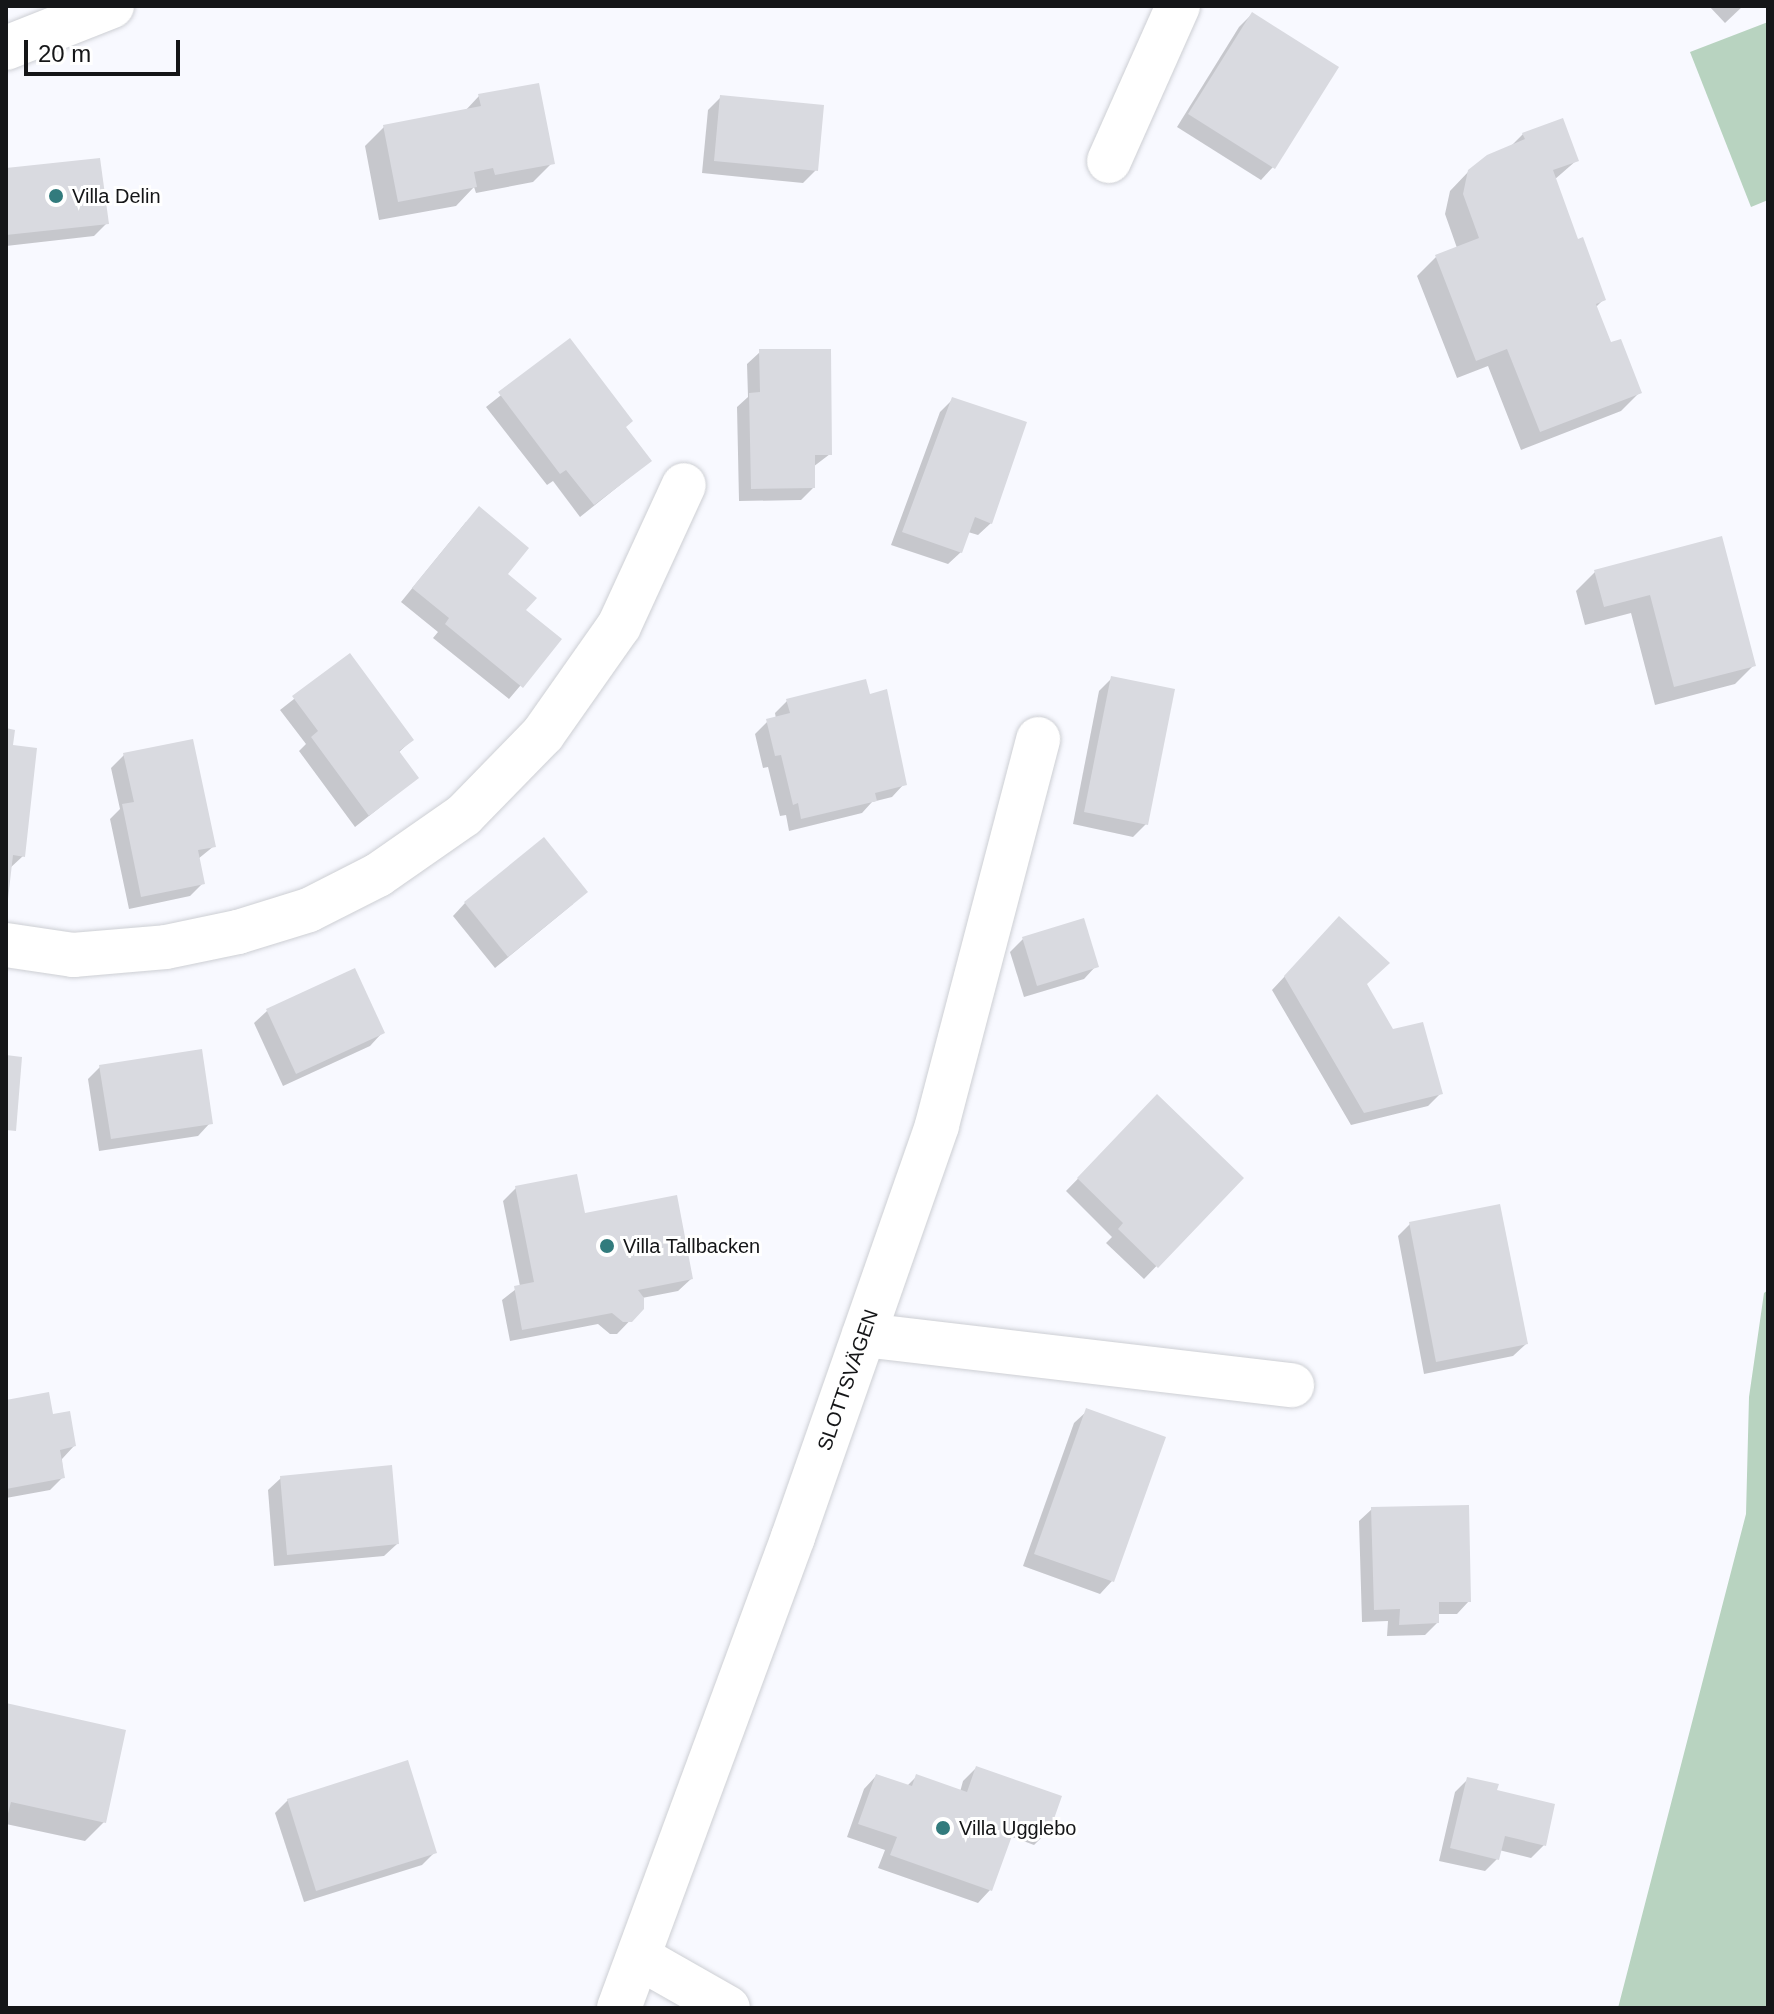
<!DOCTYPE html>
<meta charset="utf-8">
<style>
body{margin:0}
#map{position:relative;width:1774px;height:2014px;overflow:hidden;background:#f8f9ff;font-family:Helvetica,sans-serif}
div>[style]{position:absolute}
.green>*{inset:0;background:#b8d3c0}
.shadow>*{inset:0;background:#0003}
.building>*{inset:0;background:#d9dae0}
.roads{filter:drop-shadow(0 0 2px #cdcfd4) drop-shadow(0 0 2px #cdcfd4)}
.minor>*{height:44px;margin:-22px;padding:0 22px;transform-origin:22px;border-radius:22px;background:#fff}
.dots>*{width:22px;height:22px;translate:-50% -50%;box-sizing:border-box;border:4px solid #fff;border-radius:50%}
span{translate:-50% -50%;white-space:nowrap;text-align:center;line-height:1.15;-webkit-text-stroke:6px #fff;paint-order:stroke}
.poi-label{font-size:20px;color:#151618}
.left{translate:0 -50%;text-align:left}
.street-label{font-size:20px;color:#151618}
.frame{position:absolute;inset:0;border:8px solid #151618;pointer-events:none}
.scale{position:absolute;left:24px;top:40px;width:156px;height:36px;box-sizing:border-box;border:4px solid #151618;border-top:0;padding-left:10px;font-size:24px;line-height:28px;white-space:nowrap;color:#151618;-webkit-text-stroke:6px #fff;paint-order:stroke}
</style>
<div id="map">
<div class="green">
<i style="clip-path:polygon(1768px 22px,1768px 200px,1751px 207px,1690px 52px)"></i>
<i style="clip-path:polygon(1768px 1290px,1768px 2008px,1618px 2008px,1746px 1514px,1749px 1397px,1764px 1293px)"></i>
</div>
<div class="shadow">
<i style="clip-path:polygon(1709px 6px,1743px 6px,1725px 23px)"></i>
<i style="clip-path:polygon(1252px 14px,1273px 167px,1261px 180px,1177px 127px,1239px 27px)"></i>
<i style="clip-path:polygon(479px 96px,552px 163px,533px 182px,476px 193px,474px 187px,456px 206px,379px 220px,365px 146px,384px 127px,464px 112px)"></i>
<i style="clip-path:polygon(721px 97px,816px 170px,803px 183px,702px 173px,708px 110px)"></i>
<i style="clip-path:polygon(1523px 134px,1577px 160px,1554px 180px,1576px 242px,1603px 300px,1595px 308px,1610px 345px,1640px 392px,1621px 411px,1521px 450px,1488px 366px,1457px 378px,1417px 276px,1436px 257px,1457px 248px,1445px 214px,1450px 191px,1469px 171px,1510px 147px)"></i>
<i style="clip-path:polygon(6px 170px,107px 223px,94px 236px,6px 246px)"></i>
<i style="clip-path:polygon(569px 341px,624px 428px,650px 461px,580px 517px,553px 481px,547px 485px,486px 407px)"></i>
<i style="clip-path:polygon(760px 352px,830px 454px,813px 467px,813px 488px,801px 500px,739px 501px,737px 407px,748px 397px,747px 364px)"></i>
<i style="clip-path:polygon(953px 399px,991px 523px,978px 535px,968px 532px,961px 552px,948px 564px,891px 545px,940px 412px)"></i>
<i style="clip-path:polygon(466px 522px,505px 574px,524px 611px,559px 640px,509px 699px,433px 638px,438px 632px,401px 602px)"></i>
<i style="clip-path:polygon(1721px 539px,1754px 665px,1735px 684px,1655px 705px,1631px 613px,1585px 625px,1576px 591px,1595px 572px)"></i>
<i style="clip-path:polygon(350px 655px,412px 740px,398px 753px,417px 778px,355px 827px,299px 751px,306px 744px,280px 710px)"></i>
<i style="clip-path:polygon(1112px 678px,1146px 824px,1133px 837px,1073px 824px,1099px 691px)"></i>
<i style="clip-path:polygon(787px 701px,904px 784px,892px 797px,872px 802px,862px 813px,789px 831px,786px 815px,780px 816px,768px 767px,763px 768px,755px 734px,768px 721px,776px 719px,775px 713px)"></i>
<i style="clip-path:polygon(6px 730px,13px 731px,10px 747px,23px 856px,9px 869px,6px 896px)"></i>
<i style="clip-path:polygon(124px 755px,214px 846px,198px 859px,203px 883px,190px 896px,129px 909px,110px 819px,120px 809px,111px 768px)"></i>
<i style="clip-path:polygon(465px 903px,573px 904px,495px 968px,453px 916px)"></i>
<i style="clip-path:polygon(1327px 931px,1365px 984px,1392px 1031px,1440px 1094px,1428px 1106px,1351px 1125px,1272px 990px)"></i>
<i style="clip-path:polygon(1023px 939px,1096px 966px,1084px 979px,1024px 997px,1010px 952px)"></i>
<i style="clip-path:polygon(267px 1011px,382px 1033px,370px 1046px,283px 1086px,254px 1023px)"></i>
<i style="clip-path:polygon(100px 1067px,210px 1123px,198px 1136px,99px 1151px,88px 1079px)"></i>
<i style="clip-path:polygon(1157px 1097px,1241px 1178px,1144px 1279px,1106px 1243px,1112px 1237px,1066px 1191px)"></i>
<i style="clip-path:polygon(516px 1188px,584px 1216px,691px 1279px,678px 1291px,642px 1298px,642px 1308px,617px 1334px,610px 1334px,598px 1324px,510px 1341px,502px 1300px,520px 1286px,503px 1201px)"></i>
<i style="clip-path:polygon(1410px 1224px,1526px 1344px,1513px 1356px,1424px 1374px,1398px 1236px)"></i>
<i style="clip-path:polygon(6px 1402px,52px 1417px,74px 1446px,62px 1459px,63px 1477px,50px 1490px,6px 1498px)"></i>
<i style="clip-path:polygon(1087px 1411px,1112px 1581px,1100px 1594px,1023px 1566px,1074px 1423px)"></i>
<i style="clip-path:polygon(281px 1478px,397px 1544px,384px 1556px,274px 1566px,268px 1490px)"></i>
<i style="clip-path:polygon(1372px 1509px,1469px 1601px,1457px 1614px,1437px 1614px,1437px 1623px,1425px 1635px,1387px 1636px,1388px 1621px,1362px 1622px,1359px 1521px)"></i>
<i style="clip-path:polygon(6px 1705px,104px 1822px,85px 1841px,6px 1824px)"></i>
<i style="clip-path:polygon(976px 1768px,1047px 1832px,1034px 1845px,1010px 1836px,990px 1890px,978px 1903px,878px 1868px,885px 1850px,847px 1837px,864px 1789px,876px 1776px,907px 1786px,916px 1777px,960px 1792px,963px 1781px)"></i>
<i style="clip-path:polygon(1468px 1779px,1494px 1792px,1544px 1845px,1531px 1858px,1499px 1850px,1497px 1859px,1485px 1871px,1439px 1861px,1455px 1792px)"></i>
<i style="clip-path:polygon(288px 1800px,435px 1852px,422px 1865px,304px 1902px,275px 1813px)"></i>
</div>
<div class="building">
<i style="clip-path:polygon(1252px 12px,1339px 67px,1275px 169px,1188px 114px)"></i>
<i style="clip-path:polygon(539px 83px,555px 164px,495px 175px,493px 168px,474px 172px,477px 187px,398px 202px,383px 125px,481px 106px,478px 94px)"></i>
<i style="clip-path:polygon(720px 95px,824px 105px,818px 171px,714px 161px)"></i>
<i style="clip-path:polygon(1563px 118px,1579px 161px,1553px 170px,1578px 239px,1583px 237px,1606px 300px,1596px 304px,1611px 342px,1621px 339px,1642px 393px,1540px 432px,1507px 349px,1476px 361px,1435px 255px,1479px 238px,1463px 194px,1468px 170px,1487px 155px,1525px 139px,1522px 133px)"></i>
<i style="clip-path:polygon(100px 158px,109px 224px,6px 235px,6px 168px)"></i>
<i style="clip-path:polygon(570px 338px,633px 421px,626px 427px,652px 461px,594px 505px,566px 470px,560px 474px,498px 392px)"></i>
<i style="clip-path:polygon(759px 349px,831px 349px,832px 455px,815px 455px,815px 488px,751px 489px,749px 393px,760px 392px)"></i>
<i style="clip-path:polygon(952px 397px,1027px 422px,992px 524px,975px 517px,962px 553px,902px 532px)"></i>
<i style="clip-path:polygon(479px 506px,529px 548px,508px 574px,537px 598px,526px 610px,562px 639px,523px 688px,445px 624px,449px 618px,412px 588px)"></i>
<i style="clip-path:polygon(1722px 536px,1756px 666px,1674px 687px,1650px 595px,1604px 607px,1594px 570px)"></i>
<i style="clip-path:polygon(350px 653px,414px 740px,399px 751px,419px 778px,369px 816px,311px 737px,318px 731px,292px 696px)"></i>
<i style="clip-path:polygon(1111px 676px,1175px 689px,1148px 825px,1084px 812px)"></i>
<i style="clip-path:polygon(866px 679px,870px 694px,887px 689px,907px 785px,875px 793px,877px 801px,801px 819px,798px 803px,793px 805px,781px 755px,775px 756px,766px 719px,790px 713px,786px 699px)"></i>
<i style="clip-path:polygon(6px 728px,15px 730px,13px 745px,37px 748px,25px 857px,13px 855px,8px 899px)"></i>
<i style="clip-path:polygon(193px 739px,216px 847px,198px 850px,205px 884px,141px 897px,122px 804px,134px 802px,123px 753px)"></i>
<i style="clip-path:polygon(544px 837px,588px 892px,508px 957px,464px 902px)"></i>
<i style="clip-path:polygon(1339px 916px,1390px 963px,1367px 984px,1393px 1029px,1423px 1022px,1443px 1094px,1364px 1113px,1284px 976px)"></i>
<i style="clip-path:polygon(1084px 918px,1099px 967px,1037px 986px,1022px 937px)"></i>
<i style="clip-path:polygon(355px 968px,385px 1033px,296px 1074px,266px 1009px)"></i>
<i style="clip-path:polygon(202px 1049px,213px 1124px,111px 1139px,99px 1065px)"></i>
<i style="clip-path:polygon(6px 1055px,22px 1057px,16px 1131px,6px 1130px)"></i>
<i style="clip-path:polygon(1157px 1094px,1244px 1178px,1158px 1268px,1118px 1229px,1123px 1223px,1077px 1178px)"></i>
<i style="clip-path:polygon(577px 1174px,585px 1213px,677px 1195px,693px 1279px,638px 1290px,644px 1298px,644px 1309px,632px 1322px,623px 1322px,612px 1313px,522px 1330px,514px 1286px,534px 1282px,515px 1186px)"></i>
<i style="clip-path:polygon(1500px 1204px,1528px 1344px,1436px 1362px,1409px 1222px)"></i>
<i style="clip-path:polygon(49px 1392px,53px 1414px,70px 1411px,76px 1446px,60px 1450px,65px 1478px,6px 1489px,6px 1400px)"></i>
<i style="clip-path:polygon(1086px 1408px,1166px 1437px,1114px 1582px,1034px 1554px)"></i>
<i style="clip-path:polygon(392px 1465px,399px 1544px,287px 1555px,280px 1476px)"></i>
<i style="clip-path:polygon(1469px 1505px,1471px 1602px,1439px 1602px,1439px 1623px,1399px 1625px,1400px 1609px,1374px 1610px,1371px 1507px)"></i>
<i style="clip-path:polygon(6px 1703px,126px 1730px,106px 1823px,11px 1802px,6px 1821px)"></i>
<i style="clip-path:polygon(408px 1760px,437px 1853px,316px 1891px,287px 1799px)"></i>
<i style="clip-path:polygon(976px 1766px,1062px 1796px,1049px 1833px,1017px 1822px,992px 1891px,890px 1855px,897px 1837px,858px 1824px,876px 1774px,912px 1786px,916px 1774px,967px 1792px)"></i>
<i style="clip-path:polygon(1467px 1777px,1499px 1784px,1497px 1790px,1555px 1804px,1546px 1846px,1505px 1836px,1499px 1860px,1450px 1848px)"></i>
</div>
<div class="roads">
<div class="minor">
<i style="left:6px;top:48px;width:114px;rotate:-21.6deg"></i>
<i style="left:1109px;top:161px;width:170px;rotate:-66deg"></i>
<i style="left:6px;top:945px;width:68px;rotate:8.5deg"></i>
<i style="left:73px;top:955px;width:93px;rotate:-4.9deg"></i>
<i style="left:166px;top:947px;width:74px;rotate:-11.8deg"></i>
<i style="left:238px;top:932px;width:74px;rotate:-17.2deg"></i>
<i style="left:309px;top:910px;width:77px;rotate:-26.9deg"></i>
<i style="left:378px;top:875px;width:105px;rotate:-34.9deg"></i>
<i style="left:464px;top:815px;width:113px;rotate:-45.7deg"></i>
<i style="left:543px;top:734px;width:132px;rotate:-54.9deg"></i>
<i style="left:619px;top:626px;width:155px;rotate:-65.3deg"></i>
<i style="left:864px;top:1335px;width:431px;rotate:6.7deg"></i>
<i style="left:640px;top:1958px;width:101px;rotate:29.6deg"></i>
<i style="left:619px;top:2008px;width:502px;rotate:-69.72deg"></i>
<i style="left:793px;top:1537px;width:436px;rotate:-70.7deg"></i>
<i style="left:937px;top:1125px;width:399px;rotate:-75.3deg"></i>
</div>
</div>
<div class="dots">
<i style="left:56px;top:196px;background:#327b7d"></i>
<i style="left:607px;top:1246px;background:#327b7d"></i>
<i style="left:943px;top:1828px;background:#327b7d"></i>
</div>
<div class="poi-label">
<span class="left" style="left:72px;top:196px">Villa Delin</span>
<span class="left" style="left:623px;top:1246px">Villa Tallbacken</span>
<span class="left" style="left:959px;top:1828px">Villa Ugglebo</span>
</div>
<div class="street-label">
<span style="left:848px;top:1380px;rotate:-71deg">SLOTTSVÄGEN</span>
</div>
<div class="frame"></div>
<div class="scale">20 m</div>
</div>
